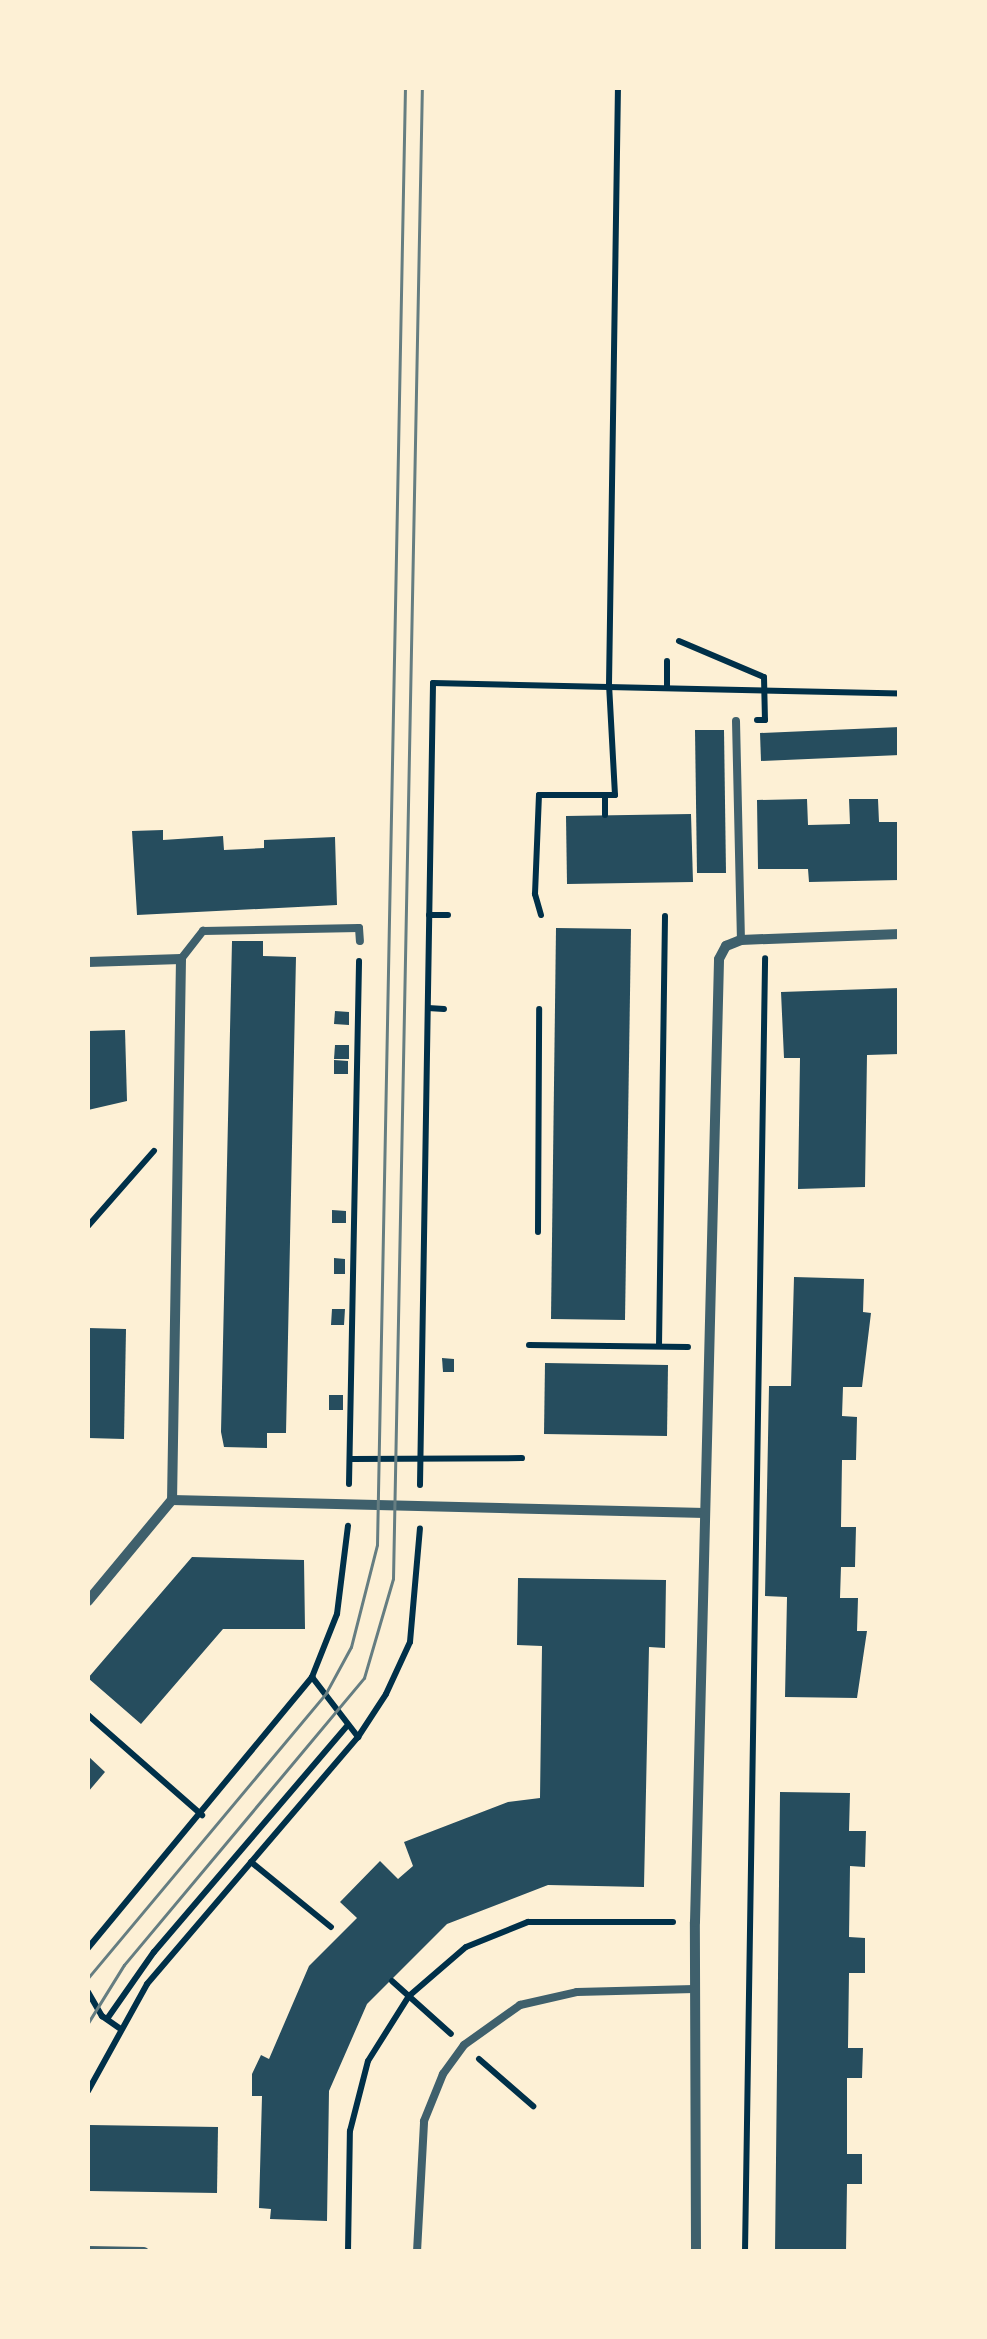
<!DOCTYPE html>
<style>
body{margin:0}
#map{position:relative;width:987px;height:2339px;overflow:hidden;background:#fdf0d5;font-family:Lato,sans-serif}
div>[style]{position:absolute}
.building>*{inset:0;background:#264d5e}
.path>*{height:6px;margin:-3px;padding:0 3px;transform-origin:3px;border-radius:3px;background:#003049}
.service>*{height:8px;margin:-4px;padding:0 4px;transform-origin:4px;border-radius:4px;background:#3f606c}
.minor>*{height:10px;margin:-5px;padding:0 5px;transform-origin:5px;border-radius:5px;background:#3f606c}
.tram>*{height:2.5px;margin:-1.25px;padding:0 1.25px;transform-origin:1.25px;border-radius:1.25px;background:#657d81}
span{translate:-50% -50%;white-space:nowrap;text-align:center;line-height:1.15;-webkit-text-stroke:8px #fdf0d5;paint-order:stroke}
.frame{position:absolute;inset:0;border:90px solid #fdf0d5;pointer-events:none}
</style>
<div id="map">
<div class="building">
<i style="clip-path:polygon(900px 727px,900px 755px,761px 761px,760px 733px)"></i>
<i style="clip-path:polygon(695px 730px,724px 730px,726px 873px,697px 873px)"></i>
<i style="clip-path:polygon(807px 799px,808px 825px,850px 824px,849px 799px,878px 799px,879px 822px,900px 822px,900px 880px,809px 882px,808px 869px,758px 869px,757px 800px)"></i>
<i style="clip-path:polygon(691px 814px,693px 882px,567px 884px,566px 816px)"></i>
<i style="clip-path:polygon(163px 830px,163px 840px,223px 836px,224px 850px,264px 848px,264px 840px,335px 837px,337px 905px,137px 915px,132px 831px)"></i>
<i style="clip-path:polygon(556px 928px,631px 929px,625px 1320px,551px 1319px)"></i>
<i style="clip-path:polygon(232px 941px,263px 941px,263px 956px,296px 957px,286px 1433px,267px 1433px,267px 1448px,224px 1447px,221px 1432px)"></i>
<i style="clip-path:polygon(900px 988px,900px 1054px,867px 1055px,865px 1187px,798px 1189px,800px 1058px,784px 1058px,781px 992px)"></i>
<i style="clip-path:polygon(335px 1011px,349px 1012px,349px 1025px,334px 1024px)"></i>
<i style="clip-path:polygon(125px 1030px,127px 1101px,88px 1110px,88px 1031px)"></i>
<i style="clip-path:polygon(335px 1045px,349px 1045px,349px 1059px,334px 1059px)"></i>
<i style="clip-path:polygon(334px 1060px,348px 1061px,348px 1074px,334px 1074px)"></i>
<i style="clip-path:polygon(332px 1210px,346px 1211px,346px 1223px,332px 1223px)"></i>
<i style="clip-path:polygon(334px 1258px,345px 1259px,345px 1274px,334px 1274px)"></i>
<i style="clip-path:polygon(794px 1277px,864px 1279px,863px 1312px,871px 1313px,862px 1387px,843px 1387px,842px 1416px,857px 1417px,856px 1460px,842px 1460px,841px 1527px,856px 1527px,855px 1567px,841px 1567px,840px 1598px,858px 1598px,857px 1631px,867px 1631px,857px 1698px,785px 1697px,787px 1597px,765px 1596px,769px 1386px,791px 1386px)"></i>
<i style="clip-path:polygon(332px 1309px,345px 1309px,344px 1325px,331px 1325px)"></i>
<i style="clip-path:polygon(88px 1328px,126px 1329px,124px 1439px,88px 1438px)"></i>
<i style="clip-path:polygon(442px 1358px,454px 1359px,454px 1372px,443px 1372px)"></i>
<i style="clip-path:polygon(545px 1363px,668px 1365px,667px 1436px,544px 1434px)"></i>
<i style="clip-path:polygon(329px 1395px,343px 1395px,343px 1410px,329px 1410px)"></i>
<i style="clip-path:polygon(192px 1557px,304px 1560px,305px 1629px,223px 1629px,141px 1724px,88px 1678px)"></i>
<i style="clip-path:polygon(518px 1578px,666px 1580px,665px 1648px,649px 1647px,644px 1887px,548px 1885px,447px 1924px,367px 2004px,329px 2091px,327px 2221px,270px 2219px,271px 2209px,259px 2208px,262px 2096px,252px 2096px,252px 2074px,261px 2055px,269px 2059px,309px 1966px,357px 1918px,340px 1902px,380px 1861px,398px 1879px,413px 1866px,404px 1842px,508px 1802px,540px 1798px,542px 1646px,517px 1645px)"></i>
<i style="clip-path:polygon(88px 1756px,105px 1772px,88px 1792px)"></i>
<i style="clip-path:polygon(780px 1792px,850px 1793px,849px 1831px,866px 1831px,865px 1867px,850px 1866px,849px 1937px,865px 1938px,865px 1973px,849px 1973px,848px 2048px,863px 2048px,862px 2078px,847px 2078px,847px 2154px,862px 2154px,862px 2184px,847px 2184px,846px 2252px,775px 2252px)"></i>
<i style="clip-path:polygon(90px 2125px,218px 2127px,217px 2193px,89px 2191px)"></i>
</div>
<div class="path">
<i style="left:679px;top:641px;width:92px;rotate:23deg"></i>
<i style="left:764px;top:677px;width:43px;rotate:88.7deg"></i>
<i style="left:765px;top:720px;width:8px;rotate:180deg"></i>
<i style="left:667px;top:661px;width:26px;rotate:90deg"></i>
<i style="left:605px;top:795px;width:20px;rotate:90deg"></i>
<i style="left:429px;top:915px;width:19px"></i>
<i style="left:541px;top:915px;width:22px;rotate:-106deg"></i>
<i style="left:535px;top:894px;width:99px;rotate:-87.7deg"></i>
<i style="left:539px;top:795px;width:76px"></i>
<i style="left:615px;top:795px;width:110px;rotate:-93.1deg"></i>
<i style="left:609px;top:685px;width:597px;rotate:-89.14deg"></i>
<i style="left:428px;top:1008px;width:16px;rotate:4deg"></i>
<i style="left:88px;top:1226px;width:100px;rotate:-48.7deg"></i>
<i style="left:538px;top:1232px;width:223px;rotate:-89.7deg"></i>
<i style="left:529px;top:1345px;width:159px;rotate:0.7deg"></i>
<i style="left:659px;top:1346px;width:430px;rotate:-89.2deg"></i>
<i style="left:352px;top:1459px;width:170px;rotate:-0.3deg"></i>
<i style="left:349px;top:1484px;width:523px;rotate:-88.9deg"></i>
<i style="left:420px;top:1485px;width:802px;rotate:-89.07deg"></i>
<i style="left:433px;top:683px;width:467px;rotate:1.3deg"></i>
<i style="left:312px;top:1677px;width:76px;rotate:52.5deg"></i>
<i style="left:88px;top:1715px;width:152px;rotate:41.3deg"></i>
<i style="left:251px;top:1862px;width:103px;rotate:39.1deg"></i>
<i style="left:88px;top:1948px;width:352px;rotate:-50.4deg"></i>
<i style="left:312px;top:1677px;width:68px;rotate:-68.4deg"></i>
<i style="left:337px;top:1614px;width:89px;rotate:-82.9deg"></i>
<i style="left:392px;top:1981px;width:79px;rotate:41.9deg"></i>
<i style="left:88px;top:1992px;width:28px;rotate:60deg"></i>
<i style="left:102px;top:2016px;width:21px;rotate:35deg"></i>
<i style="left:107px;top:2019px;width:82px;rotate:-55deg"></i>
<i style="left:154px;top:1952px;width:297px;rotate:-49.5deg"></i>
<i style="left:479px;top:2059px;width:72px;rotate:41deg"></i>
<i style="left:88px;top:2091px;width:122px;rotate:-61.1deg"></i>
<i style="left:147px;top:1984px;width:325px;rotate:-49.5deg"></i>
<i style="left:358px;top:1737px;width:51px;rotate:-56.9deg"></i>
<i style="left:386px;top:1694px;width:57px;rotate:-65.2deg"></i>
<i style="left:410px;top:1642px;width:114px;rotate:-85deg"></i>
<i style="left:348px;top:2252px;width:121px;rotate:-89.1deg"></i>
<i style="left:350px;top:2131px;width:72px;rotate:-75.6deg"></i>
<i style="left:368px;top:2061px;width:77px;rotate:-57.8deg"></i>
<i style="left:409px;top:1996px;width:75px;rotate:-40.7deg"></i>
<i style="left:466px;top:1947px;width:67px;rotate:-22deg"></i>
<i style="left:528px;top:1922px;width:145px"></i>
<i style="left:745px;top:2252px;width:1294px;rotate:-89.11deg"></i>
</div>
<div class="service">
<i style="left:736px;top:721px;width:219px;rotate:88.7deg"></i>
<i style="left:181px;top:959px;width:36px;rotate:-52deg"></i>
<i style="left:203px;top:931px;width:156px;rotate:-1.1deg"></i>
<i style="left:359px;top:928px;width:13px;rotate:86deg"></i>
<i style="left:417px;top:2252px;width:131px;rotate:-86.9deg"></i>
<i style="left:424px;top:2121px;width:51px;rotate:-68deg"></i>
<i style="left:443px;top:2074px;width:36px;rotate:-54deg"></i>
<i style="left:464px;top:2045px;width:69px;rotate:-35.5deg"></i>
<i style="left:520px;top:2005px;width:58px;rotate:-12.8deg"></i>
<i style="left:577px;top:1992px;width:117px;rotate:-1.5deg"></i>
</div>
<div class="minor">
<i style="left:88px;top:962px;width:93px;rotate:-1.8deg"></i>
<i style="left:181px;top:959px;width:541px;rotate:90.95deg"></i>
<i style="left:172px;top:1500px;width:533px;rotate:1.4deg"></i>
<i style="left:88px;top:1601px;width:131px;rotate:-50.3deg"></i>
<i style="left:88px;top:2251px;width:56px;rotate:1deg"></i>
<i style="left:696px;top:2252px;width:330px;rotate:-90.2deg"></i>
<i style="left:695px;top:1922px;width:963px;rotate:-88.57deg"></i>
<i style="left:719px;top:959px;width:15px;rotate:-62deg"></i>
<i style="left:726px;top:946px;width:16px;rotate:-22deg"></i>
<i style="left:741px;top:940px;width:159px;rotate:-2.2deg"></i>
</div>
<div class="tram">
<i style="left:88px;top:1978px;width:371px;rotate:-50.1deg"></i>
<i style="left:326px;top:1693px;width:52px;rotate:-61.5deg"></i>
<i style="left:351px;top:1647px;width:105px;rotate:-75.7deg"></i>
<i style="left:377px;top:1545px;width:1457px;rotate:-88.9deg"></i>
<i style="left:88px;top:2023px;width:68px;rotate:-58.2deg"></i>
<i style="left:124px;top:1965px;width:374px;rotate:-50.1deg"></i>
<i style="left:364px;top:1678px;width:103px;rotate:-73.7deg"></i>
<i style="left:393px;top:1579px;width:1491px;rotate:-88.89deg"></i>
</div>
<div class="frame"></div>
</div>
